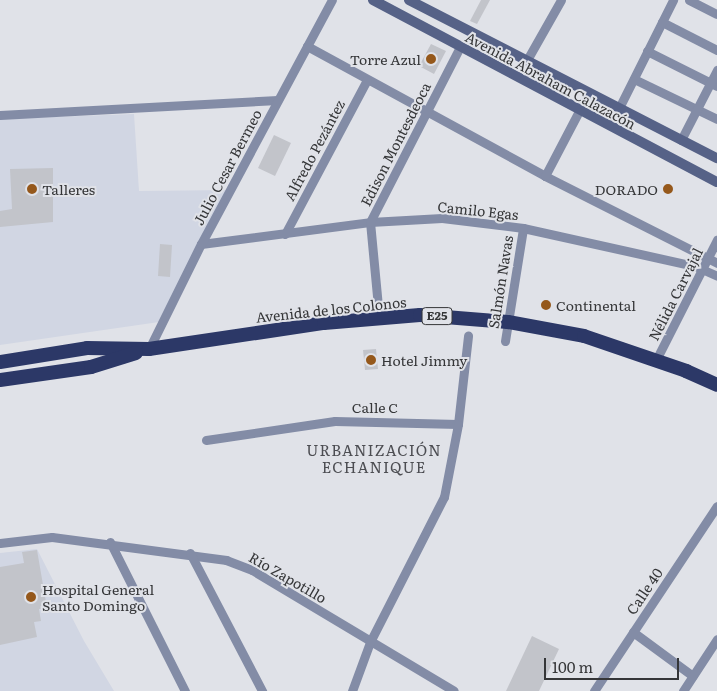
<!DOCTYPE html>
<meta charset="utf-8">
<style>
body{margin:0}
#map{position:relative;width:717px;height:691px;overflow:hidden;background:#e0e2e8;font-family:Literata,serif}
div>[style]{position:absolute}
.built>*{inset:0;background:#d1d6e3}
.building>*{inset:0;background:#c2c4ca}
.minor>*{height:9px;margin:-4.5px;padding:0 4.5px;transform-origin:4.5px;border-radius:4.5px;background:#838ca6}
.secondary>*{height:10px;margin:-5px;padding:0 5px;transform-origin:5px;border-radius:5px;background:#566287}
.trunk>*{height:14px;margin:-7px;padding:0 7px;transform-origin:7px;border-radius:7px;background:#2c3867}
.dots>*{width:14px;height:14px;translate:-50% -50%;box-sizing:border-box;border:2px solid #e0e2e8;border-radius:50%}
span{translate:-50% -50%;white-space:nowrap;text-align:center;line-height:1.15;-webkit-text-stroke:4px #e0e2e8;paint-order:stroke}
.shield-label span{padding:1px 4px;background:#e0e2e8;border:1px solid;border-radius:4px;-webkit-text-stroke-width:0}
.shield-label{font-size:12px;color:#353638;font-weight:700}
.poi-label{font-size:14px;color:#353638}
.right{translate:-100% -50%;text-align:right}
.left{translate:0 -50%;text-align:left}
.street-label{font-size:14px;color:#353638}
.neighbourhood-label{font-size:15px;color:#4c4d52;letter-spacing:1px}
.scale{position:absolute;left:544px;top:658px;width:135px;height:22px;box-sizing:border-box;border:2px solid #353638;border-top:0;padding-left:6px;font-size:15px;line-height:18px;white-space:nowrap;color:#353638;-webkit-text-stroke:4px #e0e2e8;paint-order:stroke}
</style>
<div id="map">
<div class="built">
<i style="clip-path:polygon(134px 114px,139px 191px,230px 190px,159px 322px,0 345px,0 119px)"></i>
<i style="clip-path:polygon(37px 549px,84px 641px,114px 691px,0 691px,0 553px)"></i>
</div>
<div class="building">
<i style="clip-path:polygon(481px 0,490px 0,477px 24px,470px 21px)"></i>
<i style="clip-path:polygon(431px 44px,446px 51px,434px 74px,419px 66px)"></i>
<i style="clip-path:polygon(274px 135px,291px 143px,275px 176px,258px 168px)"></i>
<i style="clip-path:polygon(53px 168px,53px 222px,0 227px,0 211px,12px 209px,10px 169px)"></i>
<i style="clip-path:polygon(160px 244px,172px 245px,170px 277px,158px 276px)"></i>
<i style="clip-path:polygon(376px 349px,378px 369px,365px 370px,363px 350px)"></i>
<i style="clip-path:polygon(37px 550px,47px 608px,39px 609px,41px 621px,34px 622px,37px 637px,0 645px,0 567px,24px 563px,22px 552px)"></i>
<i style="clip-path:polygon(532px 636px,559px 649px,539px 691px,506px 691px)"></i>
</div>
<div class="minor">
<i style="left:689px;top:0;width:31px;rotate:27deg"></i>
<i style="left:662px;top:22px;width:62px;rotate:27deg"></i>
<i style="left:307px;top:46px;width:271px;rotate:28.6deg"></i>
<i style="left:545px;top:176px;width:193px;rotate:26.8deg"></i>
<i style="left:647px;top:51px;width:78px;rotate:26.6deg"></i>
<i style="left:527px;top:60px;width:69px;rotate:-60.5deg"></i>
<i style="left:634px;top:79px;width:92px;rotate:25.7deg"></i>
<i style="left:619px;top:108px;width:121px;rotate:-63.4deg"></i>
<i style="left:0;top:115px;width:278px;rotate:-3.1deg"></i>
<i style="left:681px;top:140px;width:79px;rotate:-62.8deg"></i>
<i style="left:545px;top:176px;width:73px;rotate:-62.4deg"></i>
<i style="left:285px;top:234px;width:174px;rotate:-62deg"></i>
<i style="left:201px;top:244px;width:170px;rotate:-7.4deg"></i>
<i style="left:370px;top:222px;width:72px;rotate:-3.2deg"></i>
<i style="left:442px;top:218px;width:82px;rotate:7deg"></i>
<i style="left:523px;top:228px;width:176px;rotate:12.5deg"></i>
<i style="left:695px;top:266px;width:24px;rotate:24deg"></i>
<i style="left:379px;top:317px;width:95px;rotate:-95.4deg"></i>
<i style="left:370px;top:222px;width:197px;rotate:-62.8deg"></i>
<i style="left:505px;top:341px;width:114px;rotate:-80.9deg"></i>
<i style="left:149px;top:349px;width:117px;rotate:-63.7deg"></i>
<i style="left:201px;top:244px;width:277px;rotate:-61.8deg"></i>
<i style="left:656px;top:360px;width:135px;rotate:-63.1deg"></i>
<i style="left:206px;top:440px;width:130px;rotate:-8.4deg"></i>
<i style="left:335px;top:421px;width:123px;rotate:1.4deg"></i>
<i style="left:458px;top:424px;width:89px;rotate:-83.5deg"></i>
<i style="left:110px;top:542px;width:167px;rotate:63.3deg"></i>
<i style="left:0;top:543px;width:52px;rotate:-6.6deg"></i>
<i style="left:52px;top:537px;width:176px;rotate:7.5deg"></i>
<i style="left:226px;top:560px;width:28px;rotate:21deg"></i>
<i style="left:252px;top:570px;width:235px;rotate:30.9deg"></i>
<i style="left:190px;top:553px;width:156px;rotate:62.4deg"></i>
<i style="left:633px;top:632px;width:74px;rotate:36.3deg"></i>
<i style="left:352px;top:691px;width:52px;rotate:-69.8deg"></i>
<i style="left:370px;top:642px;width:163px;rotate:-63deg"></i>
<i style="left:444px;top:497px;width:74px;rotate:-79.1deg"></i>
<i style="left:594px;top:691px;width:222px;rotate:-56.4deg"></i>
<i style="left:683px;top:691px;width:62px;rotate:-56.8deg"></i>
</div>
<div class="secondary">
<i style="left:373px;top:0;width:389px;rotate:27.9deg"></i>
<i style="left:409px;top:0;width:346px;rotate:27.2deg"></i>
</div>
<div class="trunk">
<i style="left:0;top:362px;width:88px;rotate:-9.1deg"></i>
<i style="left:87px;top:348px;width:62px;rotate:0.9deg"></i>
<i style="left:149px;top:349px;width:177px;rotate:-8.5deg"></i>
<i style="left:324px;top:323px;width:96px;rotate:-4.8deg"></i>
<i style="left:420px;top:315px;width:88px;rotate:4.5deg"></i>
<i style="left:508px;top:322px;width:77px;rotate:10.4deg"></i>
<i style="left:584px;top:336px;width:108px;rotate:18.9deg"></i>
<i style="left:686px;top:371px;width:34px;rotate:24deg"></i>
<i style="left:0;top:380px;width:92px;rotate:-8.1deg"></i>
<i style="left:91px;top:367px;width:47px;rotate:-17.3deg"></i>
</div>
<div class="dots">
<i style="left:431px;top:59px;background:#95581b"></i>
<i style="left:32px;top:189px;background:#95581b"></i>
<i style="left:668px;top:189px;background:#95581b"></i>
<i style="left:546px;top:305px;background:#95581b"></i>
<i style="left:371px;top:360px;background:#95581b"></i>
<i style="left:31px;top:597px;background:#95581b"></i>
</div>
<div class="shield-label">
<span style="left:437px;top:316px">E25</span>
</div>
<div class="poi-label">
<span class="right" style="left:421px;top:59px">Torre Azul</span>
<span class="left" style="left:42px;top:189px">Talleres</span>
<span class="right" style="left:658px;top:189px">DORADO</span>
<span class="left" style="left:556px;top:305px">Continental</span>
<span class="left" style="left:381px;top:360px">Hotel Jimmy</span>
<span class="left" style="left:42px;top:597px">Hospital General<br>Santo Domingo</span>
</div>
<div class="street-label">
<span style="left:551px;top:80px;rotate:28deg">Avenida Abraham Calazacón</span>
<span style="left:395px;top:144px;rotate:-63deg">Edison Montesdeoca</span>
<span style="left:314px;top:150px;rotate:-62deg">Alfredo Pezántez</span>
<span style="left:227px;top:167px;rotate:-62deg">Julio Cesar Bermeo</span>
<span style="left:478px;top:210px;rotate:6deg">Camilo Egas</span>
<span style="left:500px;top:282px;rotate:-81deg">Salmón Navas</span>
<span style="left:675px;top:294px;rotate:-63deg">Nélida Carvajal</span>
<span style="left:331px;top:309px;rotate:-6deg">Avenida de los Colonos</span>
<span style="left:375px;top:407px">Calle C</span>
<span style="left:288px;top:577px;rotate:30deg">Río Zapotillo</span>
<span style="left:644px;top:591px;rotate:-56deg">Calle 40</span>
</div>
<div class="neighbourhood-label">
<span style="left:374px;top:458px">URBANIZACIÓN<br>ECHANIQUE</span>
</div>
<div class="scale">100 m</div>
</div>
